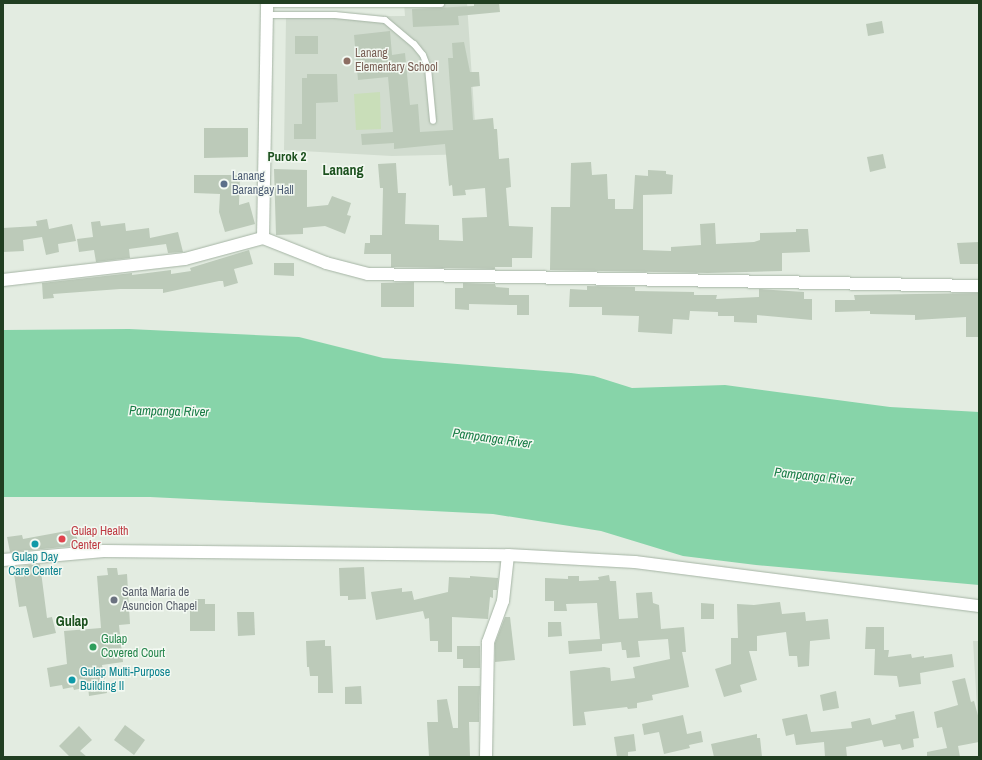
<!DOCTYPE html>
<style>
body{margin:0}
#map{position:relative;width:982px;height:760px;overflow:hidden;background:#e3ece1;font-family:"Archivo Narrow",sans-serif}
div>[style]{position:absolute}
.built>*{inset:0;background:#d1dccf}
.green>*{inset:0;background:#c9deb9}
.water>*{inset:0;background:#87d4a9}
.building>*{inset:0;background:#bccab9}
.roads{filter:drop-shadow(0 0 1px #a5b4a4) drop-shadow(0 0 1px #a5b4a4)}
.lane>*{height:6px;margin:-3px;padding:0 3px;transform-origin:3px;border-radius:3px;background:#fff}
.street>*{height:12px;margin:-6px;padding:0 6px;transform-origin:6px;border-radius:6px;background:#fff}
.secondary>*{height:12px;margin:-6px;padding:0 6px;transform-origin:6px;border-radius:6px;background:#fff}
.dots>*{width:11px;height:11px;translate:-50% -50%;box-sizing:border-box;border:2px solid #f3f9f2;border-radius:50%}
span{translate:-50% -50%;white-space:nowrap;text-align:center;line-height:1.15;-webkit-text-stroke:3px #f3f9f2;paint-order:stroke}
.education-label{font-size:12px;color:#785e54}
.left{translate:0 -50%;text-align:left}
.service-label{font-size:12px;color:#4e5e75}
.health-label{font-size:12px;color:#be3a42}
.culture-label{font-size:12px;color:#0d838f}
.worship-label{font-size:12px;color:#5b616d}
.leisure-label{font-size:12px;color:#27864d}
.neighbourhood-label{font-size:13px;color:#1c511e;font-weight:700}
.water-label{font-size:13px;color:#187c46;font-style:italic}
.quarter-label{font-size:14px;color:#1c511e;font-weight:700}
.frame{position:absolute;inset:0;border:4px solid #213e21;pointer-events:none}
</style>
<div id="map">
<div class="built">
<i style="clip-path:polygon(404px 3px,467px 3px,477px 154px,392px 156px,284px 150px,286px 17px,405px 16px)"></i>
<i style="clip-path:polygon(973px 641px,979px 641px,979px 740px)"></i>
</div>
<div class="green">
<i style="clip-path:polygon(380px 92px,381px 129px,356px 130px,354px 94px)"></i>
</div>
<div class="water">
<i style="clip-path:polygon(129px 329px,299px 337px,383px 358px,571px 373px,594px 376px,632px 388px,725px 385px,890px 407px,979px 412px,979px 585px,756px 565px,683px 556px,601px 531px,493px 514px,150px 497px,3px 497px,3px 330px)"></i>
</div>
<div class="building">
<i style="clip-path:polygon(474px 3px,499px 3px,500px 12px,458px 16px,459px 25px,413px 27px,412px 9px,474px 6px)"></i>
<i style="clip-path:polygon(882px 21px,884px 33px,868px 36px,866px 24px)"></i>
<i style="clip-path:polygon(390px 31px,392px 55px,405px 53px,410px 105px,418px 104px,420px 132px,453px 130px,448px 58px,453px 58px,452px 43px,464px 42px,470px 72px,479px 72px,480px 86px,471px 87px,473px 120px,493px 118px,494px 129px,497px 129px,499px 159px,509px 158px,511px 187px,506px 188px,509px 226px,533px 227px,532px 258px,512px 258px,512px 267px,495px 267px,495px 269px,391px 267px,391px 254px,364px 254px,365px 243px,370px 243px,370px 235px,382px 235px,383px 188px,380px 188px,378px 164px,396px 163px,398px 193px,406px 193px,405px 224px,439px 225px,439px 240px,463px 241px,462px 218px,487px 217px,485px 188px,465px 190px,466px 195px,453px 196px,452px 185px,449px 186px,445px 144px,394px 149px,394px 143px,362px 145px,361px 134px,393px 132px,388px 77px,358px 80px,354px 35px)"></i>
<i style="clip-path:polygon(295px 36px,318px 36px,318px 54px,295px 54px)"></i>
<i style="clip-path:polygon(307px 74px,337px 74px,338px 102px,316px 103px,316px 139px,294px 139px,294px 124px,302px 124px,302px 78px,307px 78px)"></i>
<i style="clip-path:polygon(204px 128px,248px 128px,248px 157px,204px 158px)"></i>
<i style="clip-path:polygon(883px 154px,886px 168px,870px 172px,867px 157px)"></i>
<i style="clip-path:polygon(591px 162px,592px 175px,607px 174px,608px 199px,615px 199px,615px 209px,633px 209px,635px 175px,648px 176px,648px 170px,666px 171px,666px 174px,673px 175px,672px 194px,643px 195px,643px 250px,671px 251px,671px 247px,701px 245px,700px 224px,715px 223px,716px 244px,754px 242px,760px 240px,760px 233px,796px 232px,796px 229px,808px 229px,810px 252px,782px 253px,782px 271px,708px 273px,550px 270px,551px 207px,570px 207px,571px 163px)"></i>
<i style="clip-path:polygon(274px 169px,307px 170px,307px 207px,328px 205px,332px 196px,351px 203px,347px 215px,351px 216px,345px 234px,325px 226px,303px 228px,303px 234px,276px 235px)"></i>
<i style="clip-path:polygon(194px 175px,240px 175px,239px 205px,249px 202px,255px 224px,225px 232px,219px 212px,220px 194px,194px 193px)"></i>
<i style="clip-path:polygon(47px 219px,49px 229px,72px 224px,76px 241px,58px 244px,59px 252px,46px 255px,42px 237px,23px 240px,24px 251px,3px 252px,3px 228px,37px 226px,36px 221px)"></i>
<i style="clip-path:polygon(100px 221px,101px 226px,125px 223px,126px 231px,149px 228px,150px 238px,178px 232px,183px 252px,168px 253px,166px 244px,129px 249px,130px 258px,96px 262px,94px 250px,79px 252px,77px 239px,93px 237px,91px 222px)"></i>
<i style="clip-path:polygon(979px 242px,979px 264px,960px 264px,957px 243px)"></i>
<i style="clip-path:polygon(249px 250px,253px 264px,234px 269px,238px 283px,224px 287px,223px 281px,219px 281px,163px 293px,163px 289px,120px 289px,53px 294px,54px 298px,43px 299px,42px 283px,132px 273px,132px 275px,171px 270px,171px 274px,191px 271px,190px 268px)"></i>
<i style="clip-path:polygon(274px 263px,294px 263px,294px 276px,274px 275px)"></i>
<i style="clip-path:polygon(414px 282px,414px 307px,381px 307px,381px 283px)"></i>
<i style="clip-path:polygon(463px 283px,495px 284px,496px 287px,509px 288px,509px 295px,529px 295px,529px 315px,517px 315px,517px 305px,513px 305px,469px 304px,469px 310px,455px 309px,455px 288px,463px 288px)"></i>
<i style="clip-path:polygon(587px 286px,635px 287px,635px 291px,694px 292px,694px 295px,717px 295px,716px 299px,759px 297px,759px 289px,804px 292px,804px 299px,812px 299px,812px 320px,757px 315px,757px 323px,734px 322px,734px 316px,718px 316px,718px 312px,690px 311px,689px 320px,673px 319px,672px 334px,638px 332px,639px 316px,602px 315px,602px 307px,569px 307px,570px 289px,587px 290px)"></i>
<i style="clip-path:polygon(979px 293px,979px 337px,966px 337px,966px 317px,915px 320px,915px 315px,870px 314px,870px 311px,835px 312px,835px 300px,855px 300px,854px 295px)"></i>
<i style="clip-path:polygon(72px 530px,72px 533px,76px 533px,78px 543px,74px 546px,10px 552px,7px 537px,22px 535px,23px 539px)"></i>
<i style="clip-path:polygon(40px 564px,47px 618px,52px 617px,56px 633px,33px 638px,26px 606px,19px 607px,13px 567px)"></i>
<i style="clip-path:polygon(364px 567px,366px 599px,348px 600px,348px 596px,340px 596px,339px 568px)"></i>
<i style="clip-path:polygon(107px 568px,117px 568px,118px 575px,127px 574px,130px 624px,119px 625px,123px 662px,102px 665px,107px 693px,89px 696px,88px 687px,74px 690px,73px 687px,63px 689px,62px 685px,50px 687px,47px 668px,67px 664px,64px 631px,101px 628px,97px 576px,108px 575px)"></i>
<i style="clip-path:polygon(609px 575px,610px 581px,616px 581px,619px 619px,638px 618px,636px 593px,652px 592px,653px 603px,659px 605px,661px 629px,684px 627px,686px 652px,682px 652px,689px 687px,652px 695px,653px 700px,637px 703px,637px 708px,628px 709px,627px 707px,584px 712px,586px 725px,573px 726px,570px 671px,604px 667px,610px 668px,611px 681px,635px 678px,633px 667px,670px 659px,668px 639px,638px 641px,640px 657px,627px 658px,626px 650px,622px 650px,621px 642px,602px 644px,602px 651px,569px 654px,568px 641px,600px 639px,597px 603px,566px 604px,567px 611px,554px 611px,554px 601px,545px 601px,545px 578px,568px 579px,568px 576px,579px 576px,579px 581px,599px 580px,598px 577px)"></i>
<i style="clip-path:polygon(470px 576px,498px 578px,497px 590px,493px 590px,493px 598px,490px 597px,488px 619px,452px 617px,452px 652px,438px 652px,438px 641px,430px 641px,429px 618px,425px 619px,423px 611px,376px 620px,371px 592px,402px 588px,402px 592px,412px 591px,414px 600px,448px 592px,449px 577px,470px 578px)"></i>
<i style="clip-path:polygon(195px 599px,205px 599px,205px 604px,215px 604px,215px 631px,190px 631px,190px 604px,195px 604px)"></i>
<i style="clip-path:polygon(780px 602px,782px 614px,805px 612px,806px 621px,828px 619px,830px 639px,810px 641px,809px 666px,798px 667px,797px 656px,789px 656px,786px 632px,757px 636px,757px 651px,749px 651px,757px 680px,740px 685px,742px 692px,724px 697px,715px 669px,731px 664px,731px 638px,738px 638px,737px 604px,754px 605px)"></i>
<i style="clip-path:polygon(701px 603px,714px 604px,714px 619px,701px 619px)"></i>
<i style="clip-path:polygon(237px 612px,254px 612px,255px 635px,238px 636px)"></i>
<i style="clip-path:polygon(505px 617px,510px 617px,515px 660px,495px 662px,495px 643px)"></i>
<i style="clip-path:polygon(548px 622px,561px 622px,562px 636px,548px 637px)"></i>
<i style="clip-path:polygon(866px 627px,884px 627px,884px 650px,889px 650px,888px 657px,911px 654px,912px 658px,924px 656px,924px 658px,952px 654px,954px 667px,920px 673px,921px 684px,899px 687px,897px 676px,874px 675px,875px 649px,865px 649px)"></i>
<i style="clip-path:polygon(325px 640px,325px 646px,331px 646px,333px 693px,318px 693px,318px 676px,310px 676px,309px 667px,307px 667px,306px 641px)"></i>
<i style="clip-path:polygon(457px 646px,480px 646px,480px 668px,463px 668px,463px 659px,457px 659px)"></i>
<i style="clip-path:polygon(965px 678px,971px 702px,974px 701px,979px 719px,979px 742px,958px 746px,960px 757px,927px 757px,927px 752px,947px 748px,942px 727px,937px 728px,934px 712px,958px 705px,952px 681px)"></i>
<i style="clip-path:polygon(361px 686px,362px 704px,345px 704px,345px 687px)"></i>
<i style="clip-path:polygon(458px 686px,480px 686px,479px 722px,469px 722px,470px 757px,429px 757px,427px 722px,438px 722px,437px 700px,447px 699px,453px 728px,458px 728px)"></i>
<i style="clip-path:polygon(836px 691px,839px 708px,823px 711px,820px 695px)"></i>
<i style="clip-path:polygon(914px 711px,919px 738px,913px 739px,914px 747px,902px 750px,900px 744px,884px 747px,882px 740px,846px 747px,847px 757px,825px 757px,824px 742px,796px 745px,794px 734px,786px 736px,782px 719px,807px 714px,811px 732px,852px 728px,851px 722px,870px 718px,872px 725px,896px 719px,895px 715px)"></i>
<i style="clip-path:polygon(683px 715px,687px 734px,701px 731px,703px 742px,689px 745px,690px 748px,664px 754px,659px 732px,644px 735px,642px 724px)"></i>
<i style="clip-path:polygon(125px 725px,145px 740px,134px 755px,114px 740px)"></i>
<i style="clip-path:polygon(79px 726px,92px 740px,80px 751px,87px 757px,70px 757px,59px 746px)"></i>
<i style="clip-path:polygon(634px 734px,636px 751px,628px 752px,628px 756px,617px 757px,614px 737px)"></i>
<i style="clip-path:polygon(757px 734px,757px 738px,760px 738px,762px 757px,714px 757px,711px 744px)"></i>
</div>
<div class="roads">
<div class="lane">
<i style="left:267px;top:4px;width:174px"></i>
<i style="left:266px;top:15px;width:69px"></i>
<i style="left:335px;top:15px;width:50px;rotate:5.7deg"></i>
<i style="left:385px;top:20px;width:38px;rotate:40deg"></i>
<i style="left:414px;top:44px;width:14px;rotate:51deg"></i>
<i style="left:423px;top:55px;width:14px;rotate:69deg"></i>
<i style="left:428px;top:68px;width:53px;rotate:84.6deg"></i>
</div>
<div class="street">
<i style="left:263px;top:238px;width:235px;rotate:-89deg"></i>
<i style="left:3px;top:280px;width:183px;rotate:-6.6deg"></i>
<i style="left:185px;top:259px;width:81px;rotate:-15.1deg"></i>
<i style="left:263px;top:238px;width:68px;rotate:21.6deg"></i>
<i style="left:326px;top:263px;width:43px;rotate:14.7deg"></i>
<i style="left:368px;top:274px;width:611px;rotate:1.13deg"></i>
<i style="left:508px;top:555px;width:127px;rotate:3.2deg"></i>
<i style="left:635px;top:562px;width:347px;rotate:7.3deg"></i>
</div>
<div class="secondary">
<i style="left:3px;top:560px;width:101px;rotate:-5.1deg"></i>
<i style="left:104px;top:551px;width:404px;rotate:0.6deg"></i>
<i style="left:508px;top:555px;width:46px;rotate:96.2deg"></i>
<i style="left:503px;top:601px;width:44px;rotate:110.1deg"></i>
<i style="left:488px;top:642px;width:115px;rotate:91deg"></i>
</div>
</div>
<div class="dots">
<i style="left:347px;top:61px;background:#8d6e63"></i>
<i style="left:224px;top:184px;background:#5c6f8a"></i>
<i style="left:62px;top:539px;background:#e0444e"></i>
<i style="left:35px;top:544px;background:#0f9aa8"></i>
<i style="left:114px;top:600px;background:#6b7280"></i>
<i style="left:93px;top:647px;background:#2e9e5b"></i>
<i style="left:72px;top:680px;background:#0f9aa8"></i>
</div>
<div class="education-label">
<span class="left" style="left:355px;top:61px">Lanang<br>Elementary School</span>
</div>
<div class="service-label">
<span class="left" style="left:232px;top:184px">Lanang<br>Barangay Hall</span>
</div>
<div class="health-label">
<span class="left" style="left:71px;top:539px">Gulap Health<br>Center</span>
</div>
<div class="culture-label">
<span style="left:35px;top:565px">Gulap Day<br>Care Center</span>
<span class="left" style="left:80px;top:680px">Gulap Multi-Purpose<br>Building II</span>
</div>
<div class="worship-label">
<span class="left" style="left:122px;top:600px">Santa Maria de<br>Asuncion Chapel</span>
</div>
<div class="leisure-label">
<span class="left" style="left:101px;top:647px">Gulap<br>Covered Court</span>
</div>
<div class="neighbourhood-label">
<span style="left:287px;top:157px">Purok 2</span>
</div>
<div class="water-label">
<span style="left:169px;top:412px;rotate:1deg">Pampanga River</span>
<span style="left:492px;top:439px;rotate:8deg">Pampanga River</span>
<span style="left:814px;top:477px;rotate:6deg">Pampanga River</span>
</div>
<div class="quarter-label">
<span style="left:343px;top:170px">Lanang</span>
<span style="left:72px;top:621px">Gulap</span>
</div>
<div class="frame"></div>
</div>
